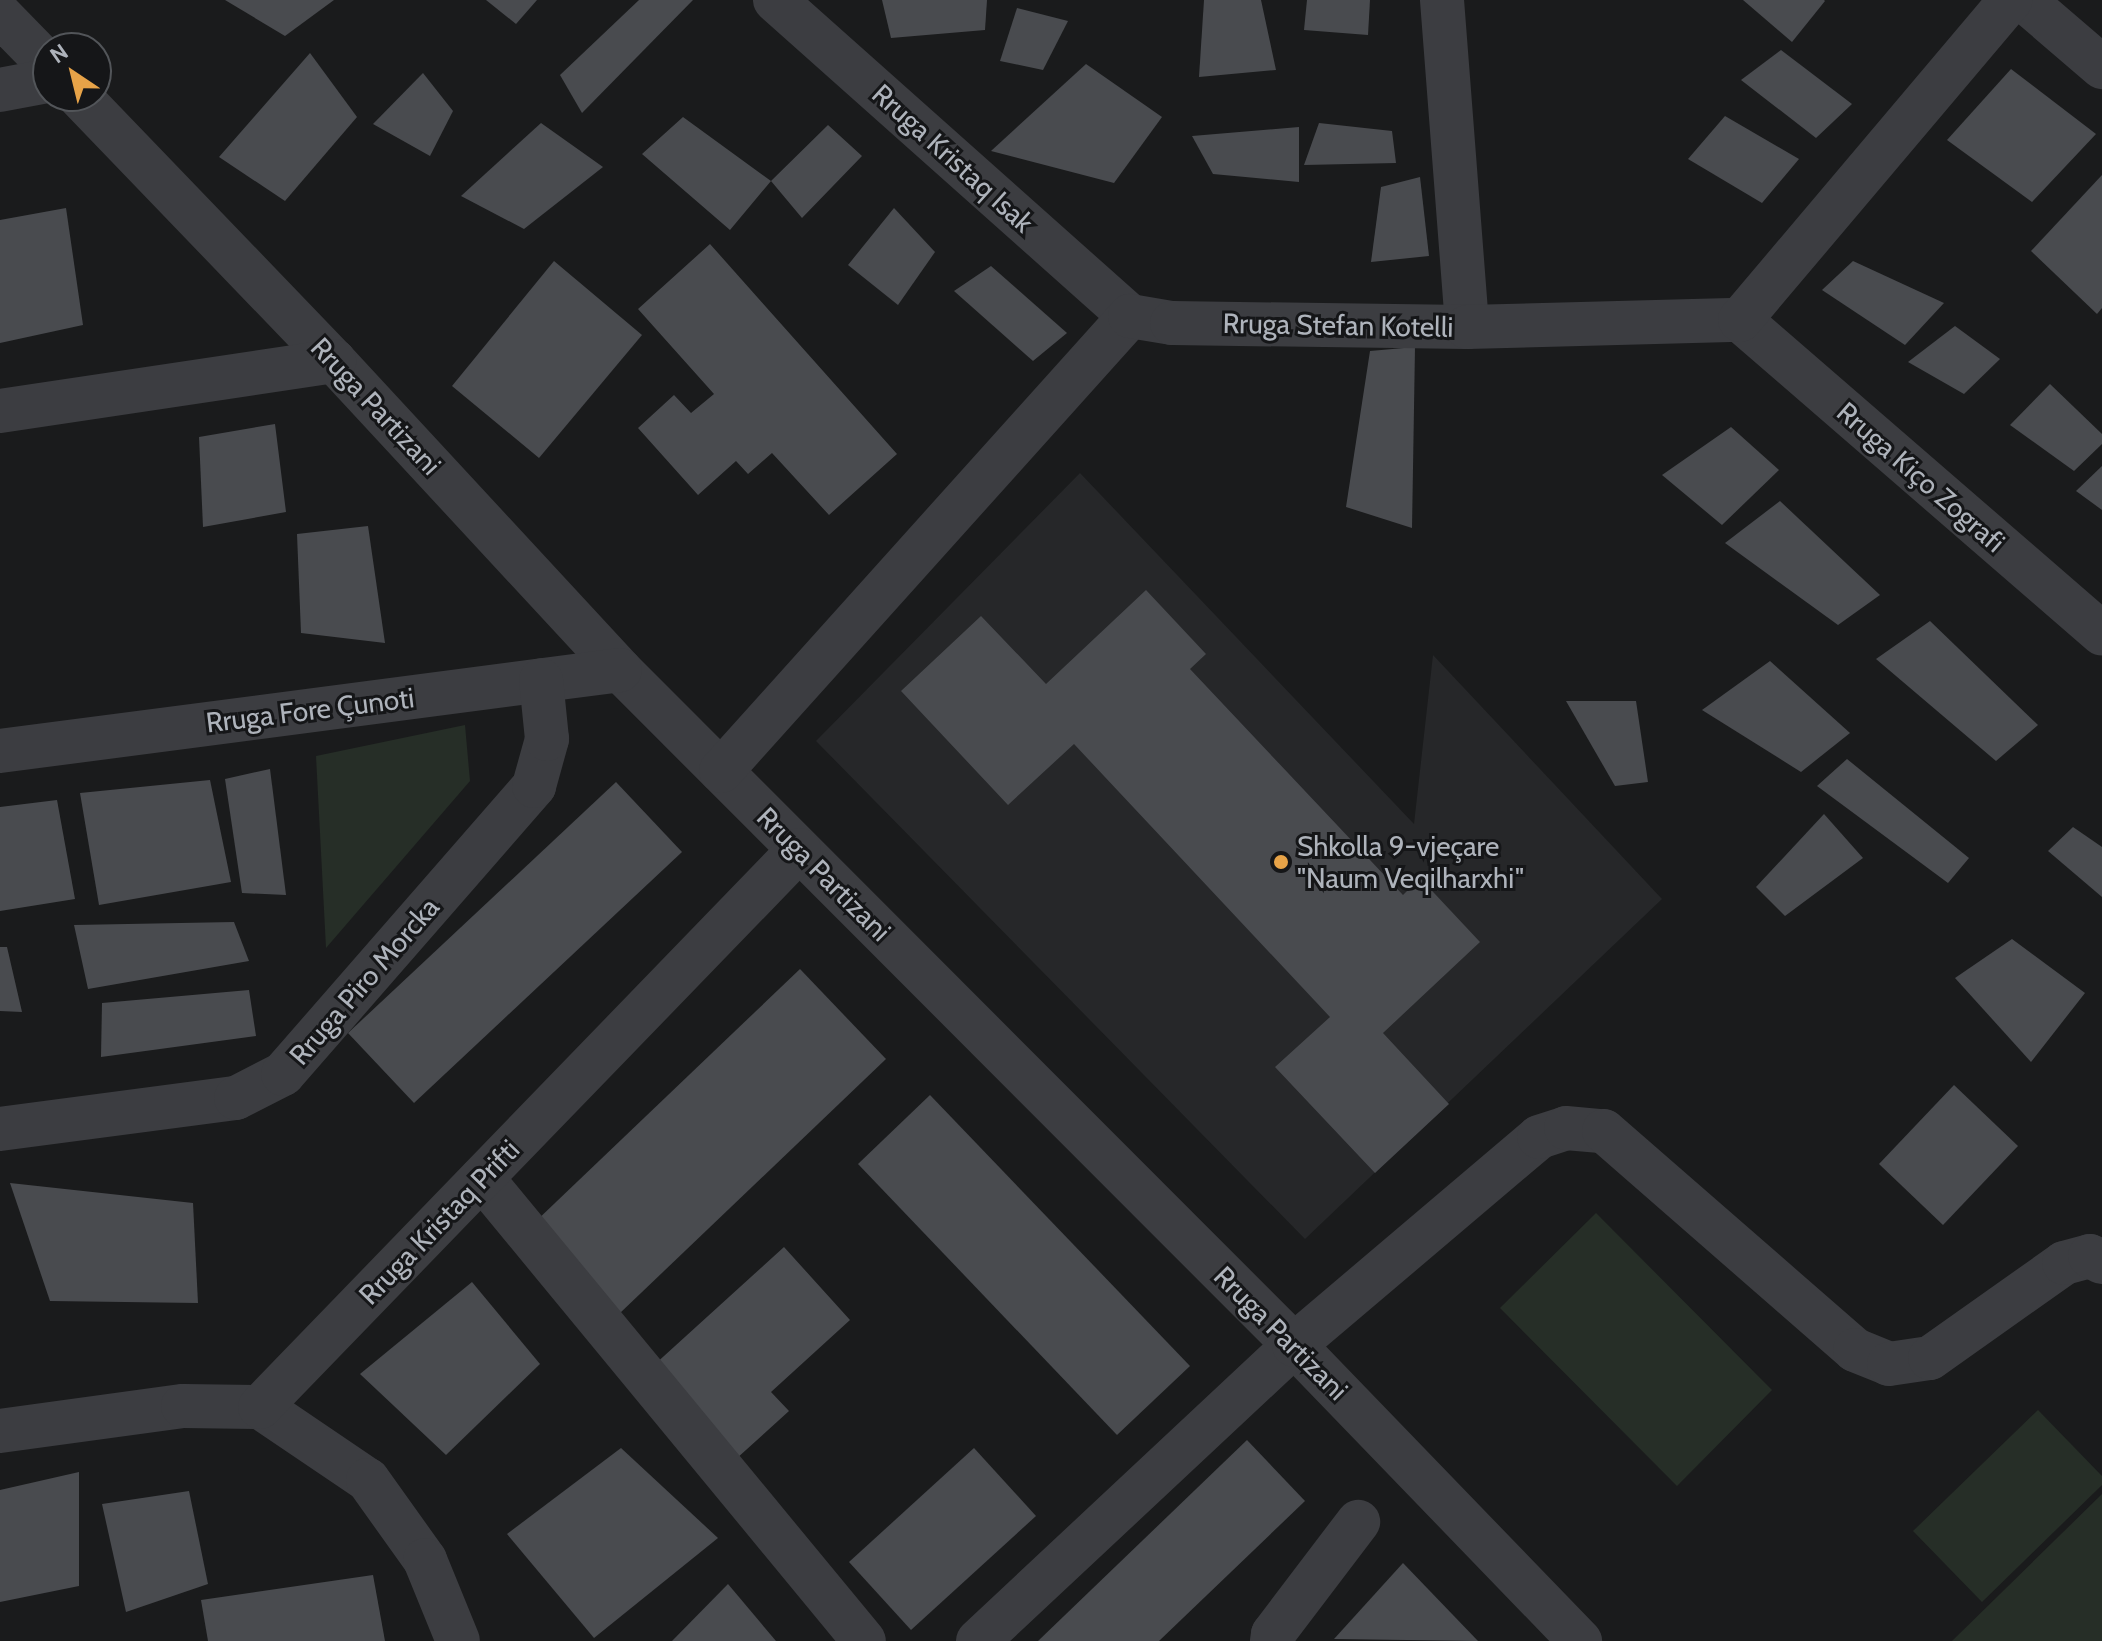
<!DOCTYPE html>
<meta charset="utf-8">
<style>
body{margin:0}
#map{position:relative;width:2102px;height:1641px;overflow:hidden;background:#1a1b1c;font-family:Cabin,sans-serif}
div>[style]{position:absolute}
.built>*{inset:0;background:#262729}
.green>*{inset:0;background:#262e27}
.building>*{inset:0;background:#494b4f}
.minor>*{height:44px;margin:-22px;padding:0 22px;transform-origin:22px;border-radius:22px;background:#3c3d41}
.dots>*{width:22px;height:22px;translate:-50% -50%;box-sizing:border-box;border:4px solid #151618;border-radius:50%}
span{translate:-50% -50%;white-space:nowrap;text-align:center;line-height:1.15;-webkit-text-stroke:6px #151618;paint-order:stroke}
.street-label{font-size:28px;color:#aeb3bb}
.poi-label{font-size:28px;color:#aeb3bb}
.left{translate:0 -50%;text-align:left}
.north{position:absolute;left:32px;top:32px;width:80px;height:80px;box-sizing:border-box;background:#151618;border:2px solid #525559;border-radius:50%;rotate:325deg;font-size:22px;font-weight:700;line-height:32px;text-align:center;color:#aeb3bb}
.north::after{content:'';display:block;margin:auto;width:28px;height:36px;background:#e7a348;clip-path:polygon(50% 0,100% 100%,50% 72%,0 100%)}
</style>
<div id="map">
<div class="built">
<i style="clip-path:polygon(1080px 473px,1414px 824px,1433px 655px,1662px 899px,1305px 1239px,816px 741px)"></i>
</div>
<div class="green">
<i style="clip-path:polygon(465px 725px,470px 781px,326px 948px,316px 756px)"></i>
<i style="clip-path:polygon(1596px 1213px,1772px 1390px,1677px 1486px,1500px 1308px)"></i>
<i style="clip-path:polygon(2038px 1410px,2102px 1476px,2102px 1485px,1982px 1602px,1913px 1531px)"></i>
<i style="clip-path:polygon(2102px 1494px,2102px 1641px,1952px 1641px)"></i>
</div>
<div class="building">
<i style="clip-path:polygon(225px 0,334px 0,285px 36px)"></i>
<i style="clip-path:polygon(486px 0,537px 0,516px 24px)"></i>
<i style="clip-path:polygon(639px 0,693px 0,582px 113px,560px 75px)"></i>
<i style="clip-path:polygon(882px 0,987px 0,985px 30px,891px 38px)"></i>
<i style="clip-path:polygon(1204px 0,1261px 0,1276px 70px,1199px 77px)"></i>
<i style="clip-path:polygon(1307px 0,1370px 0,1368px 35px,1304px 30px)"></i>
<i style="clip-path:polygon(1743px 0,1824px 0,1825px 1px,1792px 42px)"></i>
<i style="clip-path:polygon(1017px 8px,1068px 21px,1043px 70px,1000px 61px)"></i>
<i style="clip-path:polygon(1781px 50px,1852px 104px,1816px 138px,1741px 80px)"></i>
<i style="clip-path:polygon(310px 53px,357px 117px,285px 201px,219px 157px)"></i>
<i style="clip-path:polygon(1086px 64px,1162px 117px,1114px 183px,991px 151px)"></i>
<i style="clip-path:polygon(2011px 69px,2096px 134px,2032px 202px,1947px 140px)"></i>
<i style="clip-path:polygon(423px 73px,453px 111px,430px 156px,373px 124px)"></i>
<i style="clip-path:polygon(1725px 116px,1799px 159px,1762px 203px,1688px 159px)"></i>
<i style="clip-path:polygon(683px 117px,771px 181px,828px 125px,862px 156px,802px 218px,771px 181px,730px 230px,642px 154px)"></i>
<i style="clip-path:polygon(541px 123px,603px 167px,524px 229px,461px 196px)"></i>
<i style="clip-path:polygon(1319px 123px,1392px 131px,1396px 163px,1304px 165px)"></i>
<i style="clip-path:polygon(1299px 127px,1299px 182px,1213px 174px,1192px 136px)"></i>
<i style="clip-path:polygon(2102px 175px,2102px 308px,2097px 314px,2031px 251px)"></i>
<i style="clip-path:polygon(1420px 177px,1429px 256px,1371px 262px,1381px 187px)"></i>
<i style="clip-path:polygon(66px 208px,83px 325px,0 343px,0 220px)"></i>
<i style="clip-path:polygon(894px 208px,935px 252px,898px 305px,848px 265px)"></i>
<i style="clip-path:polygon(710px 244px,897px 454px,829px 515px,772px 453px,748px 474px,736px 461px,698px 495px,638px 428px,674px 395px,691px 413px,714px 394px,638px 309px)"></i>
<i style="clip-path:polygon(554px 261px,642px 335px,539px 458px,452px 386px)"></i>
<i style="clip-path:polygon(1853px 261px,1944px 303px,1905px 345px,1822px 290px)"></i>
<i style="clip-path:polygon(991px 266px,1067px 333px,1033px 361px,954px 291px)"></i>
<i style="clip-path:polygon(1955px 326px,2000px 359px,1964px 394px,1908px 362px)"></i>
<i style="clip-path:polygon(1415px 347px,1412px 528px,1346px 507px,1370px 351px)"></i>
<i style="clip-path:polygon(2050px 384px,2102px 434px,2102px 444px,2074px 471px,2010px 425px)"></i>
<i style="clip-path:polygon(275px 424px,286px 512px,203px 527px,199px 437px)"></i>
<i style="clip-path:polygon(1731px 427px,1779px 470px,1722px 525px,1662px 475px)"></i>
<i style="clip-path:polygon(2102px 466px,2102px 510px,2076px 491px)"></i>
<i style="clip-path:polygon(1780px 501px,1880px 595px,1838px 625px,1725px 543px)"></i>
<i style="clip-path:polygon(368px 526px,385px 643px,301px 633px,297px 534px)"></i>
<i style="clip-path:polygon(1146px 590px,1206px 654px,1190px 669px,1403px 895px,1420px 878px,1480px 942px,1383px 1033px,1449px 1104px,1375px 1173px,1275px 1067px,1330px 1017px,1074px 744px,1008px 805px,901px 691px,981px 616px,1046px 684px)"></i>
<i style="clip-path:polygon(1930px 621px,2038px 725px,1996px 761px,1876px 659px)"></i>
<i style="clip-path:polygon(1770px 661px,1850px 733px,1801px 772px,1702px 710px)"></i>
<i style="clip-path:polygon(1566px 701px,1636px 701px,1648px 782px,1615px 786px)"></i>
<i style="clip-path:polygon(1847px 759px,1969px 858px,1948px 883px,1817px 786px)"></i>
<i style="clip-path:polygon(270px 769px,286px 895px,242px 893px,225px 779px)"></i>
<i style="clip-path:polygon(210px 780px,231px 882px,99px 905px,80px 793px)"></i>
<i style="clip-path:polygon(616px 782px,682px 852px,414px 1103px,348px 1033px)"></i>
<i style="clip-path:polygon(57px 800px,75px 899px,0 911px,0 807px)"></i>
<i style="clip-path:polygon(1824px 814px,1863px 858px,1785px 916px,1756px 887px)"></i>
<i style="clip-path:polygon(2073px 827px,2102px 847px,2102px 897px,2048px 851px)"></i>
<i style="clip-path:polygon(234px 922px,249px 961px,88px 989px,74px 925px)"></i>
<i style="clip-path:polygon(2012px 939px,2085px 993px,2031px 1062px,1955px 978px)"></i>
<i style="clip-path:polygon(0 947px,7px 947px,22px 1012px,0 1011px)"></i>
<i style="clip-path:polygon(800px 969px,886px 1059px,619px 1314px,533px 1224px)"></i>
<i style="clip-path:polygon(249px 990px,256px 1036px,101px 1057px,102px 1003px)"></i>
<i style="clip-path:polygon(1954px 1085px,2018px 1146px,1943px 1225px,1879px 1164px)"></i>
<i style="clip-path:polygon(930px 1095px,1190px 1366px,1117px 1435px,858px 1164px)"></i>
<i style="clip-path:polygon(10px 1183px,193px 1203px,198px 1303px,50px 1301px)"></i>
<i style="clip-path:polygon(784px 1247px,850px 1320px,771px 1392px,789px 1411px,736px 1459px,653px 1366px)"></i>
<i style="clip-path:polygon(472px 1282px,540px 1364px,446px 1455px,360px 1374px)"></i>
<i style="clip-path:polygon(1247px 1440px,1305px 1501px,1159px 1641px,1038px 1641px)"></i>
<i style="clip-path:polygon(621px 1448px,718px 1538px,594px 1638px,507px 1534px)"></i>
<i style="clip-path:polygon(974px 1448px,1036px 1516px,911px 1630px,849px 1562px)"></i>
<i style="clip-path:polygon(79px 1472px,79px 1586px,0 1602px,0 1490px)"></i>
<i style="clip-path:polygon(189px 1491px,208px 1584px,126px 1612px,102px 1504px)"></i>
<i style="clip-path:polygon(1403px 1563px,1478px 1641px,1334px 1639px)"></i>
<i style="clip-path:polygon(373px 1575px,385px 1641px,208px 1641px,201px 1600px)"></i>
<i style="clip-path:polygon(728px 1584px,776px 1641px,672px 1641px)"></i>
</div>
<div class="minor">
<i style="left:775px;top:0;width:475px;rotate:41.7deg"></i>
<i style="left:1442px;top:0;width:328px;rotate:85.6deg"></i>
<i style="left:2024px;top:0;width:103px;rotate:40.7deg"></i>
<i style="left:0;top:15px;width:69px;rotate:45.6deg"></i>
<i style="left:0;top:90px;width:49px;rotate:-10.6deg"></i>
<i style="left:79px;top:96px;width:368px;rotate:46.1deg"></i>
<i style="left:334px;top:361px;width:421px;rotate:47.2deg"></i>
<i style="left:620px;top:670px;width:954px;rotate:45.04deg"></i>
<i style="left:1294px;top:1345px;width:412px;rotate:46deg"></i>
<i style="left:1740px;top:320px;width:479px;rotate:40.9deg"></i>
<i style="left:0;top:411px;width:338px;rotate:-8.5deg"></i>
<i style="left:0;top:751px;width:625px;rotate:-7.44deg"></i>
<i style="left:721px;top:771px;width:612px;rotate:-48.05deg"></i>
<i style="left:1130px;top:316px;width:43px;rotate:9.5deg"></i>
<i style="left:1172px;top:323px;width:295px;rotate:0.8deg"></i>
<i style="left:1467px;top:327px;width:273px;rotate:-1.5deg"></i>
<i style="left:1740px;top:320px;width:419px;rotate:-49.8deg"></i>
<i style="left:0;top:1129px;width:238px;rotate:-7.5deg"></i>
<i style="left:236px;top:1098px;width:53px;rotate:-27.1deg"></i>
<i style="left:283px;top:1074px;width:382px;rotate:-48.9deg"></i>
<i style="left:534px;top:786px;width:49px;rotate:-74.5deg"></i>
<i style="left:547px;top:739px;width:59px;rotate:-95.8deg"></i>
<i style="left:482px;top:1178px;width:600px;rotate:50.48deg"></i>
<i style="left:260px;top:1407px;width:130px;rotate:34.1deg"></i>
<i style="left:368px;top:1480px;width:98px;rotate:54.5deg"></i>
<i style="left:425px;top:1560px;width:87px;rotate:67.8deg"></i>
<i style="left:0;top:1431px;width:185px;rotate:-7.8deg"></i>
<i style="left:183px;top:1406px;width:77px;rotate:0.7deg"></i>
<i style="left:260px;top:1407px;width:775px;rotate:-45.94deg"></i>
<i style="left:978px;top:1641px;width:433px;rotate:-43.1deg"></i>
<i style="left:1294px;top:1345px;width:321px;rotate:-40.3deg"></i>
<i style="left:1539px;top:1137px;width:28px;rotate:-18deg"></i>
<i style="left:1566px;top:1128px;width:38px;rotate:5deg"></i>
<i style="left:1604px;top:1131px;width:333px;rotate:41.1deg"></i>
<i style="left:1855px;top:1350px;width:37px;rotate:22deg"></i>
<i style="left:1889px;top:1364px;width:41px;rotate:-8.3deg"></i>
<i style="left:1930px;top:1358px;width:164px;rotate:-35.3deg"></i>
<i style="left:2064px;top:1263px;width:27px;rotate:-15deg"></i>
<i style="left:2090px;top:1256px;width:13px;rotate:27deg"></i>
<i style="left:1272px;top:1641px;width:7px;rotate:-82deg"></i>
<i style="left:1273px;top:1634px;width:141px;rotate:-52.8deg"></i>
</div>
<div class="dots">
<i style="left:1281px;top:862px;background:#e7a348"></i>
</div>
<div class="street-label">
<span style="left:953px;top:158px;rotate:42deg">Rruga Kristaq Isak</span>
<span style="left:1338px;top:325px;rotate:1deg">Rruga Stefan Kotelli</span>
<span style="left:376px;top:406px;rotate:47deg">Rruga Partizani</span>
<span style="left:1921px;top:477px;rotate:41deg">Rruga Kiço Zografi</span>
<span style="left:310px;top:710px;rotate:-7deg">Rruga Fore Çunoti</span>
<span style="left:824px;top:874px;rotate:45deg">Rruga Partizani</span>
<span style="left:364px;top:981px;rotate:-49deg">Rruga Piro Morcka</span>
<span style="left:439px;top:1222px;rotate:-46deg">Rruga Kristaq Prifti</span>
<span style="left:1281px;top:1333px;rotate:45deg">Rruga Partizani</span>
</div>
<div class="poi-label">
<span class="left" style="left:1297px;top:862px">Shkolla 9-vjeçare<br>"Naum Veqilharxhi"</span>
</div>
<div class="north">N</div>
</div>
